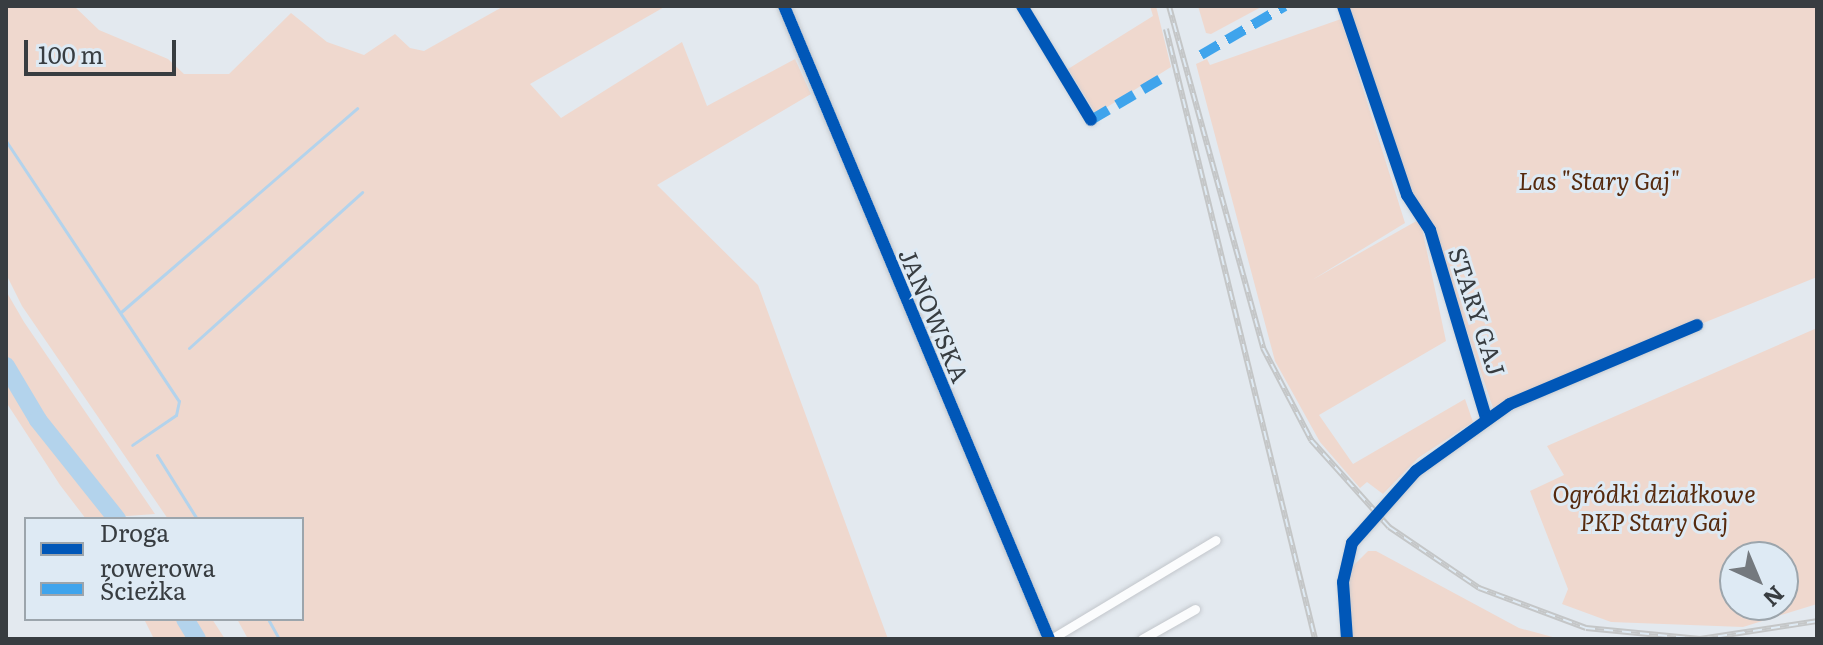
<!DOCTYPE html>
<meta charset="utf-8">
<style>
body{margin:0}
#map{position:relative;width:1823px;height:645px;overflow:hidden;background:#e3e9ef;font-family:Literata,serif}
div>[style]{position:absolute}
.green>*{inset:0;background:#efd8ce}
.stream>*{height:3px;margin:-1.5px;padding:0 1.5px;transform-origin:1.5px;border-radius:1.5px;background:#b3d3ec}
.river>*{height:18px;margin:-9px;padding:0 9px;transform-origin:9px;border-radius:9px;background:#b3d3ec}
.roads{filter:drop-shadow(0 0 2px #c2c6cb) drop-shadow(0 0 2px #c2c6cb)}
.minor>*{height:9px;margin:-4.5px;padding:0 4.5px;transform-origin:4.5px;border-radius:4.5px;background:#fbfcfd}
.tertiary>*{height:12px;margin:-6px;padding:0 6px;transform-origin:6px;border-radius:6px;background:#fbfcfd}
.rail>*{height:6px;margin-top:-3px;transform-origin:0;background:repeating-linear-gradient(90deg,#deeaf4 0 9px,#c4c6c7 0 18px);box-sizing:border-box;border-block:2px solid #c4c6c7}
.quiet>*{height:10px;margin-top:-5px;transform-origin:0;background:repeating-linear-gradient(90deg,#3fa4ec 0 20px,transparent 0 30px)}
.cycleway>*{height:12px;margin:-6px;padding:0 6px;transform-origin:6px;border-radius:6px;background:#0057b8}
span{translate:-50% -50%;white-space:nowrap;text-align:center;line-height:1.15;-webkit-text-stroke:6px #deeaf4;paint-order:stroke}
.park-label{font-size:24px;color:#562a0e;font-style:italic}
.street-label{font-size:24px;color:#383d41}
.frame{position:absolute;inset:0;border:8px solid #383d41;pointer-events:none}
.legend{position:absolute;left:24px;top:517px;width:280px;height:104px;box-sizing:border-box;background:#deeaf4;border:2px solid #9ca5ac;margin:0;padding:10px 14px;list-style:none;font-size:24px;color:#383d41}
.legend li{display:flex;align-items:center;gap:16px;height:40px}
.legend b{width:40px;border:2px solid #9ca5ac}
.north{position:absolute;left:1719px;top:541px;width:80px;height:80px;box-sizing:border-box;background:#deeaf4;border:2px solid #9ca5ac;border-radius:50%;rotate:136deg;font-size:22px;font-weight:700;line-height:32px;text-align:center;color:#383d41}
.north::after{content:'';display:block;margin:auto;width:28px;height:36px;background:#74797e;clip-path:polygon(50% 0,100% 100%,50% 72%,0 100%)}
.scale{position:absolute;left:24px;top:40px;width:152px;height:36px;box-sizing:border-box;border:4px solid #383d41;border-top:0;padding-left:10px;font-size:24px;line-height:28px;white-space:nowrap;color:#383d41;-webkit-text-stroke:6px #deeaf4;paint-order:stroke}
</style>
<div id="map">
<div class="green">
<i style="clip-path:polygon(6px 6px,74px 6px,99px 30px,168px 59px,184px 74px,229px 74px,291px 13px,327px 42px,364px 55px,395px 34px,410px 48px,424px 51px,504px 6px,666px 6px,530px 84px,561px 118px,682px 42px,707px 106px,795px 59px,811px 94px,657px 185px,758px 285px,888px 639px,248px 639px,237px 619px,302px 619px,302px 519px,168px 519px,22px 306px,6px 274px)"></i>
<i style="clip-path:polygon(1150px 6px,1156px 6px,1171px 67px,1096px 114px,1068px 69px,1153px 16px)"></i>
<i style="clip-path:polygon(1198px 6px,1263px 6px,1211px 34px,1206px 33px)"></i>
<i style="clip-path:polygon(1348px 6px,1817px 6px,1817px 277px,1493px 408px,1436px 238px,1412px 195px)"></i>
<i style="clip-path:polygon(1341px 19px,1405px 223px,1312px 280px,1420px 219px,1446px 341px,1319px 415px,1353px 464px,1465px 399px,1473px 422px,1418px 458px,1383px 494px,1367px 482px,1360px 488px,1320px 442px,1275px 361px,1196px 64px,1207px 59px,1210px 65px)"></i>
<i style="clip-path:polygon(6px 291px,24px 322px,155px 514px,86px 519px,60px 485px,6px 402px)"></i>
<i style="clip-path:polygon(evenodd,1817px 328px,1817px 604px,1743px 627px,1611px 622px,1562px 604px,1568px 589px,1530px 491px,1564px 475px,1547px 446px,1817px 328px,1735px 557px,1783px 557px,1783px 605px,1735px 605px,1735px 557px)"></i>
<i style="clip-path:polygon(1368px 551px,1376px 551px,1519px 628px,1560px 639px,1351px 639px,1349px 570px)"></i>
<i style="clip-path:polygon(144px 619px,212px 619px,225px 639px,154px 639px)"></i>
</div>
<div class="stream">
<i style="left:6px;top:141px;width:312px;rotate:56.4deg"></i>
<i style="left:179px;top:401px;width:14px;rotate:102deg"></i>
<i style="left:176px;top:415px;width:53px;rotate:145.7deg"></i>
<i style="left:121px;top:312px;width:312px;rotate:-40.8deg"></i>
<i style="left:189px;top:348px;width:233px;rotate:-42deg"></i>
<i style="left:157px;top:455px;width:75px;rotate:58deg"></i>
<i style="left:268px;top:619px;width:23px;rotate:61deg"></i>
</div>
<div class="river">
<i style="left:6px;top:366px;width:63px;rotate:59.3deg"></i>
<i style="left:38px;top:420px;width:127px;rotate:51.4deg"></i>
<i style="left:185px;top:619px;width:23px;rotate:59deg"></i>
</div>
<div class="roads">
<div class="minor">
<i style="left:1022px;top:6px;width:133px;rotate:58.8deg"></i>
<i style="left:1343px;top:6px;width:200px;rotate:71.3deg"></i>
<i style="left:1407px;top:195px;width:42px;rotate:56.7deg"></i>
<i style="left:1430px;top:230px;width:196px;rotate:73.4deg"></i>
<i style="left:1051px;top:639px;width:192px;rotate:-31deg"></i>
<i style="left:1142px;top:639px;width:61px;rotate:-29.5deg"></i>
<i style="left:1347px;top:639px;width:57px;rotate:-94deg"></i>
<i style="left:1343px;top:582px;width:40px;rotate:-77deg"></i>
<i style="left:1352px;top:543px;width:96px;rotate:-48.4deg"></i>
<i style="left:1416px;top:471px;width:115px;rotate:-35.5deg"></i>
<i style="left:1510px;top:404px;width:203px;rotate:-22.9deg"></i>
</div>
<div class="tertiary">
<i style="left:784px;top:6px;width:686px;rotate:67.28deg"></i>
</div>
</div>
<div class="rail">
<i style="left:1169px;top:6px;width:355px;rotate:74.6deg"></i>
<i style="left:1263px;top:348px;width:104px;rotate:62.4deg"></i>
<i style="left:1311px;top:440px;width:117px;rotate:48.1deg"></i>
<i style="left:1389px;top:527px;width:109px;rotate:34.1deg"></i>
<i style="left:1479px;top:588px;width:114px;rotate:20.5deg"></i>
<i style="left:1586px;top:628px;width:115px;rotate:5.5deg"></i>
<i style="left:1700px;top:639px;width:118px;rotate:-8.7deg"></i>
<i style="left:1166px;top:29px;width:628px;rotate:76.27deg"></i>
</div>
<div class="quiet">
<i style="left:1201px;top:55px;width:97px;rotate:-30.3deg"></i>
<i style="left:1091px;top:120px;width:85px;rotate:-30.5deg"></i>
</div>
<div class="cycleway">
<i style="left:784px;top:6px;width:686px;rotate:67.28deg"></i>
<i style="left:1022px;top:6px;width:133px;rotate:58.8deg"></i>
<i style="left:1343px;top:6px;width:200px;rotate:71.3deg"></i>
<i style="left:1407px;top:195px;width:42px;rotate:56.7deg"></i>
<i style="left:1430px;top:230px;width:196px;rotate:73.4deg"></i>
<i style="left:1347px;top:639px;width:57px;rotate:-94deg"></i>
<i style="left:1343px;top:582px;width:40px;rotate:-77deg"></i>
<i style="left:1352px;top:543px;width:96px;rotate:-48.4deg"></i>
<i style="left:1416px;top:471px;width:115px;rotate:-35.5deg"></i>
<i style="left:1510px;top:404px;width:203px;rotate:-22.9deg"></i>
</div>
<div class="park-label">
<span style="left:1599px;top:180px">Las "Stary Gaj"</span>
<span style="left:1654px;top:507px">Ogródki działkowe<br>PKP Stary Gaj</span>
</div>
<div class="street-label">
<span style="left:1478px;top:311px;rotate:72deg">STARY GAJ</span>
<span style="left:935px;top:315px;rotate:67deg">JANOWSKA</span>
</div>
<div class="frame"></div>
<ul class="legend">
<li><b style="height:10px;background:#0057b8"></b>Droga rowerowa</li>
<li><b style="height:10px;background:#3fa4ec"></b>Ścieżka</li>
</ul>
<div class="north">N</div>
<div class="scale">100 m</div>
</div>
